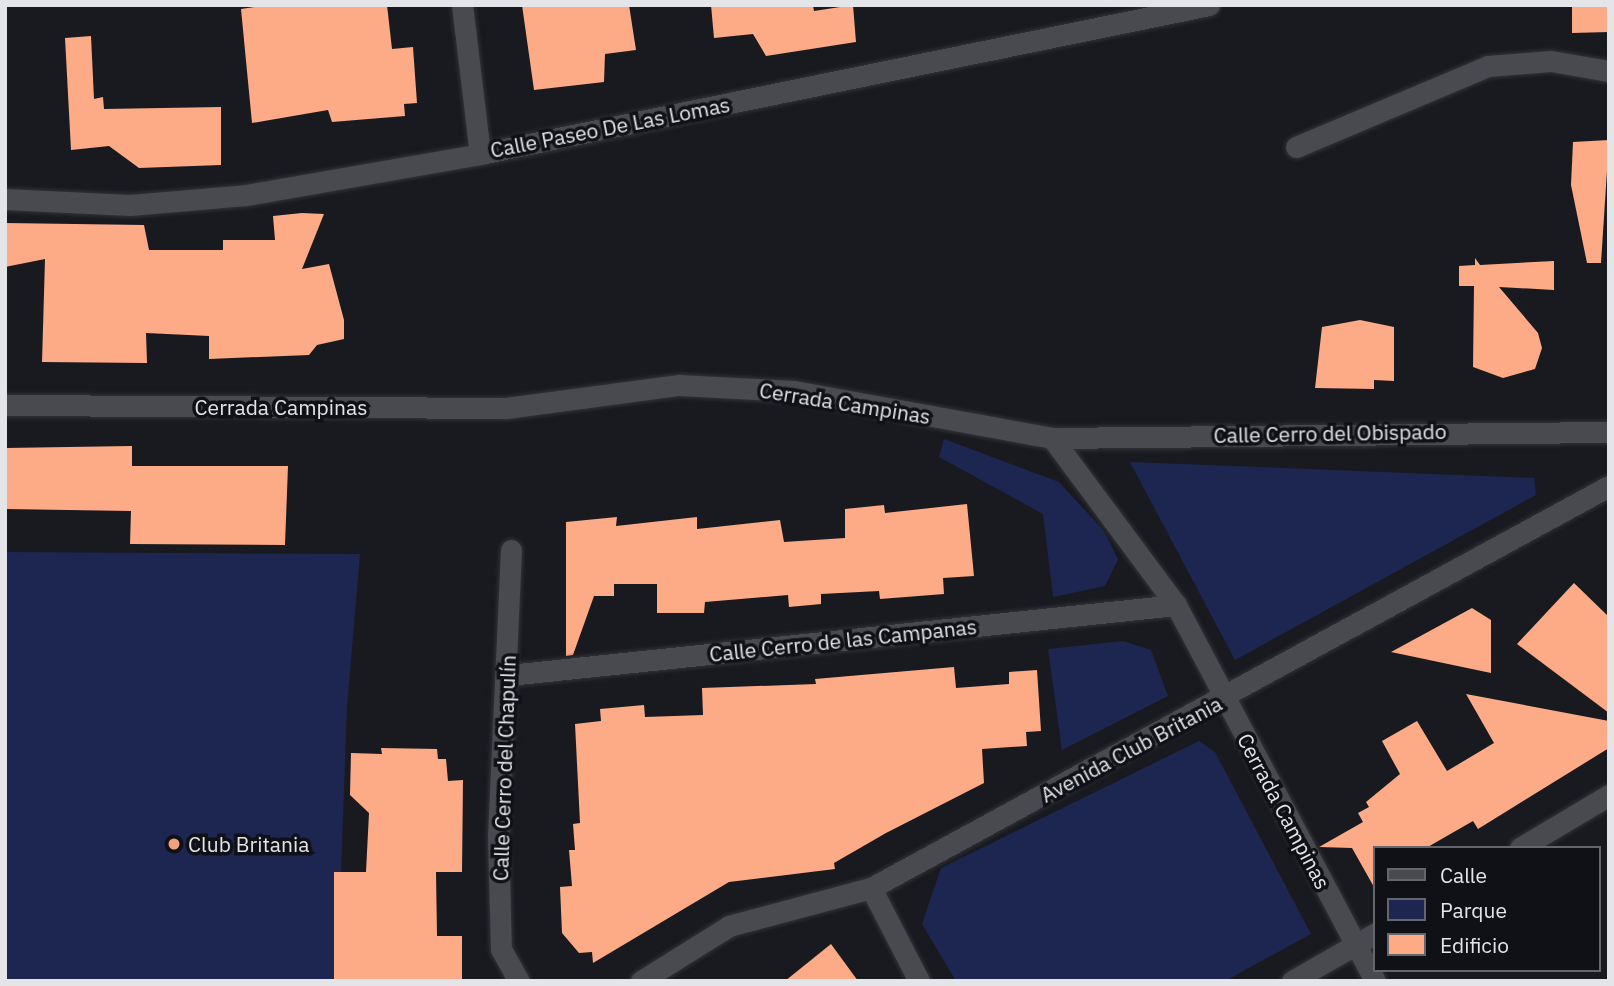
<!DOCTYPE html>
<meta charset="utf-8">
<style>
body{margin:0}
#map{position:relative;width:1614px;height:986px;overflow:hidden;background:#191a20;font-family:"IBM Plex Sans",sans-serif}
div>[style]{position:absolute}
.green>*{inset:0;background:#1c2650}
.building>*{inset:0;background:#fdab86}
.roads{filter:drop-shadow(0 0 2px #323337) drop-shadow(0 0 2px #323337)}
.street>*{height:21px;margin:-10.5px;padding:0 10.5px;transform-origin:10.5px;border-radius:10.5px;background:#484a50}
.secondary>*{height:21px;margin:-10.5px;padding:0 10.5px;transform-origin:10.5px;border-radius:10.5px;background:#484a50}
.dots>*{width:19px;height:19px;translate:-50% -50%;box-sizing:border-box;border:4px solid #101117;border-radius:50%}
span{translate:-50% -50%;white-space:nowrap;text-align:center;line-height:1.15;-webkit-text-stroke:7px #101117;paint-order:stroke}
.street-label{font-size:21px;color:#e4e5e9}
.poi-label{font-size:21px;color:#e4e5e9}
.left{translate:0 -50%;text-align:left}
.frame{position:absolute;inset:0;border:7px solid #e4e5e9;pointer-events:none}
.legend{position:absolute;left:1373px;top:846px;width:228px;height:126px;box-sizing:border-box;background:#101117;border:2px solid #65666b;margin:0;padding:9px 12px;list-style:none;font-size:21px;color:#e4e5e9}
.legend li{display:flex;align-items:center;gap:14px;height:35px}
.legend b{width:35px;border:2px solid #65666b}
</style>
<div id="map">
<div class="green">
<i style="clip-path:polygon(944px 439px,1059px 482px,1104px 531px,1118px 559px,1105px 586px,1053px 597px,1043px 514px,939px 457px)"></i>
<i style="clip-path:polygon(1130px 462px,1534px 478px,1536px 495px,1235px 660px)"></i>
<i style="clip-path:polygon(5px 552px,360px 554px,347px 707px,337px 981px,5px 981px)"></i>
<i style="clip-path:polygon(1123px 641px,1151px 650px,1168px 696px,1062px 750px,1048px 649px)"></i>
<i style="clip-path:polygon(1199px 741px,1215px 752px,1311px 934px,1225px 981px,956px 981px,922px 924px,941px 868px)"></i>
</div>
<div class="building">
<i style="clip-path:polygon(268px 5px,387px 5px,392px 49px,413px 47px,417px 103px,404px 104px,405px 116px,332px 122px,328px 110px,252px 123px,241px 9px)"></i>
<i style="clip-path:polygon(522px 5px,629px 5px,636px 50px,605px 54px,604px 82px,534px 90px)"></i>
<i style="clip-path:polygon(711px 5px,813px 5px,814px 11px,853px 5px,856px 42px,766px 56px,753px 34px,714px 38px)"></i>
<i style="clip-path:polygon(1572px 5px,1609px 5px,1609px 32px,1572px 33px)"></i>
<i style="clip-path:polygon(91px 36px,94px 99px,103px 97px,104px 109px,221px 107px,221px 165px,139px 168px,109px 146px,71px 150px,65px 38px)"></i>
<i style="clip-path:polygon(1609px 140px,1601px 263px,1587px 263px,1571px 185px,1573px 142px)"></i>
<i style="clip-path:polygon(302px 213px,324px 214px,302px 269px,329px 264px,344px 320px,344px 339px,317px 345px,309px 355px,209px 359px,209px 336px,146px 333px,147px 363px,42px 362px,45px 259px,5px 267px,5px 223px,144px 225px,149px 250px,223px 250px,223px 240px,275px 240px,273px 216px)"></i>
<i style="clip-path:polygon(1475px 258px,1480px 265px,1554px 261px,1554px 290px,1499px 287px,1538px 333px,1542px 348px,1535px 369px,1503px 378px,1473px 367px,1474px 286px,1459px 286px,1459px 266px,1475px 265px)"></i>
<i style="clip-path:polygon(1360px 320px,1394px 327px,1394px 381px,1374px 380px,1374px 389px,1315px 388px,1322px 327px)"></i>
<i style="clip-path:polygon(132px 446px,132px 466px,288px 466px,285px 545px,130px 544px,131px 511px,5px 509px,5px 448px)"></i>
<i style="clip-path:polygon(967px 504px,974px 576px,943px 578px,944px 594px,880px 599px,879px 591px,821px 594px,821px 604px,789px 607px,788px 595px,705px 602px,704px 613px,657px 613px,657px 584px,614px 584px,614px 596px,594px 596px,573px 655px,566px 656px,566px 522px,617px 517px,616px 526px,697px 517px,697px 529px,780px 520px,784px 542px,845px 538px,845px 509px,884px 505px,885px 513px)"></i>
<i style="clip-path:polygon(1574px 583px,1609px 617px,1609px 713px,1517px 644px)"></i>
<i style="clip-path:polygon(1472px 608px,1491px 620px,1491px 673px,1391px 652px)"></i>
<i style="clip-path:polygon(954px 667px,956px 688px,1009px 684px,1009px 672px,1037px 670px,1041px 731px,1026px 732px,1027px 746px,982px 749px,984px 783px,886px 833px,834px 863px,835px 869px,729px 882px,593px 963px,592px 952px,579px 953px,562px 933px,560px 887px,572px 886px,569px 850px,575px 850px,573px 824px,580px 823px,575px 724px,601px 721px,600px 709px,644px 705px,645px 717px,703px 715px,702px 688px,816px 684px,815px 679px)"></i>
<i style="clip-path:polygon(1466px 694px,1609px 721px,1609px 748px,1478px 829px,1473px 821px,1426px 848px,1374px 848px,1374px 887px,1352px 848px,1319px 847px,1363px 822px,1358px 813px,1369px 807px,1366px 802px,1400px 774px,1382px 741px,1417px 721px,1447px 771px,1494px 743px)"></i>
<i style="clip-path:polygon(381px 748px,437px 749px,438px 759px,446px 759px,448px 781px,463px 780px,462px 872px,436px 872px,437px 936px,462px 936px,462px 981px,334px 981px,334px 872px,366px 872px,369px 813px,350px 795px,351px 753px,382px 754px)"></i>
<i style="clip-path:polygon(831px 944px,858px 981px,785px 981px)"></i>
</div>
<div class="roads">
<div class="street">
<i style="left:462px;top:5px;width:150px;rotate:83.1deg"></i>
<i style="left:1296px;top:147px;width:208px;rotate:-22.9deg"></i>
<i style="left:1488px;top:66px;width:63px;rotate:-4.5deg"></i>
<i style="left:1551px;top:61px;width:59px;rotate:9.8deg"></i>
<i style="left:5px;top:199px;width:125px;rotate:2.7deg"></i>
<i style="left:130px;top:205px;width:116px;rotate:-4.9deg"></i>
<i style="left:246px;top:195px;width:238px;rotate:-9.9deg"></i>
<i style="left:480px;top:154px;width:744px;rotate:-11.55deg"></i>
<i style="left:5px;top:405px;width:501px;rotate:0.34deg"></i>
<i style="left:506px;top:408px;width:175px;rotate:-7.6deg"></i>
<i style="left:679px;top:385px;width:115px;rotate:3deg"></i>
<i style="left:794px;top:391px;width:262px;rotate:10.3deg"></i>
<i style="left:1052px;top:438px;width:557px;rotate:-0.62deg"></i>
<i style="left:1052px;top:438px;width:208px;rotate:53.4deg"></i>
<i style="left:1176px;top:605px;width:425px;rotate:62.1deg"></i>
<i style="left:511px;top:550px;width:286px;rotate:92.6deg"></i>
<i style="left:498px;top:836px;width:113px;rotate:88.5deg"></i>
<i style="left:501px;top:949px;width:37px;rotate:61deg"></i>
<i style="left:509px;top:675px;width:671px;rotate:-5.99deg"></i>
<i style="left:1520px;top:848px;width:104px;rotate:-30.8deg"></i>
<i style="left:871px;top:888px;width:105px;rotate:62.7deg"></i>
<i style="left:1292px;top:981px;width:95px;rotate:-29.8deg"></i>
</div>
<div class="secondary">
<i style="left:641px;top:981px;width:104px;rotate:-32deg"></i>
<i style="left:729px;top:926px;width:147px;rotate:-15deg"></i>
<i style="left:871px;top:888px;width:840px;rotate:-28.58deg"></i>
</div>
</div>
<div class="dots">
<i style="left:174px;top:844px;background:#f1a17d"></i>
</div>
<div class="street-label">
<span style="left:610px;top:127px;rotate:-11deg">Calle Paseo De Las Lomas</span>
<span style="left:845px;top:403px;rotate:9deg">Cerrada Campinas</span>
<span style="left:281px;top:407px">Cerrada Campinas</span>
<span style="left:1330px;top:433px;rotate:-1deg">Calle Cerro del Obispado</span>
<span style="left:843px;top:640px;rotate:-6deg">Calle Cerro de las Campanas</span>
<span style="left:1131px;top:749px;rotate:-28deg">Avenida Club Britania</span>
<span style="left:504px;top:768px;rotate:-88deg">Calle Cerro del Chapulín</span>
<span style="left:1284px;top:811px;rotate:62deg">Cerrada Campinas</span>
</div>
<div class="poi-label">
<span class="left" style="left:188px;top:844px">Club Britania</span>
</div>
<div class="frame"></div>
<ul class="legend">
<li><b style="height:9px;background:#484a50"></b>Calle</li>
<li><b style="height:19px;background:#1c2650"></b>Parque</li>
<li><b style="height:19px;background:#fdab86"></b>Edificio</li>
</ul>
</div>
